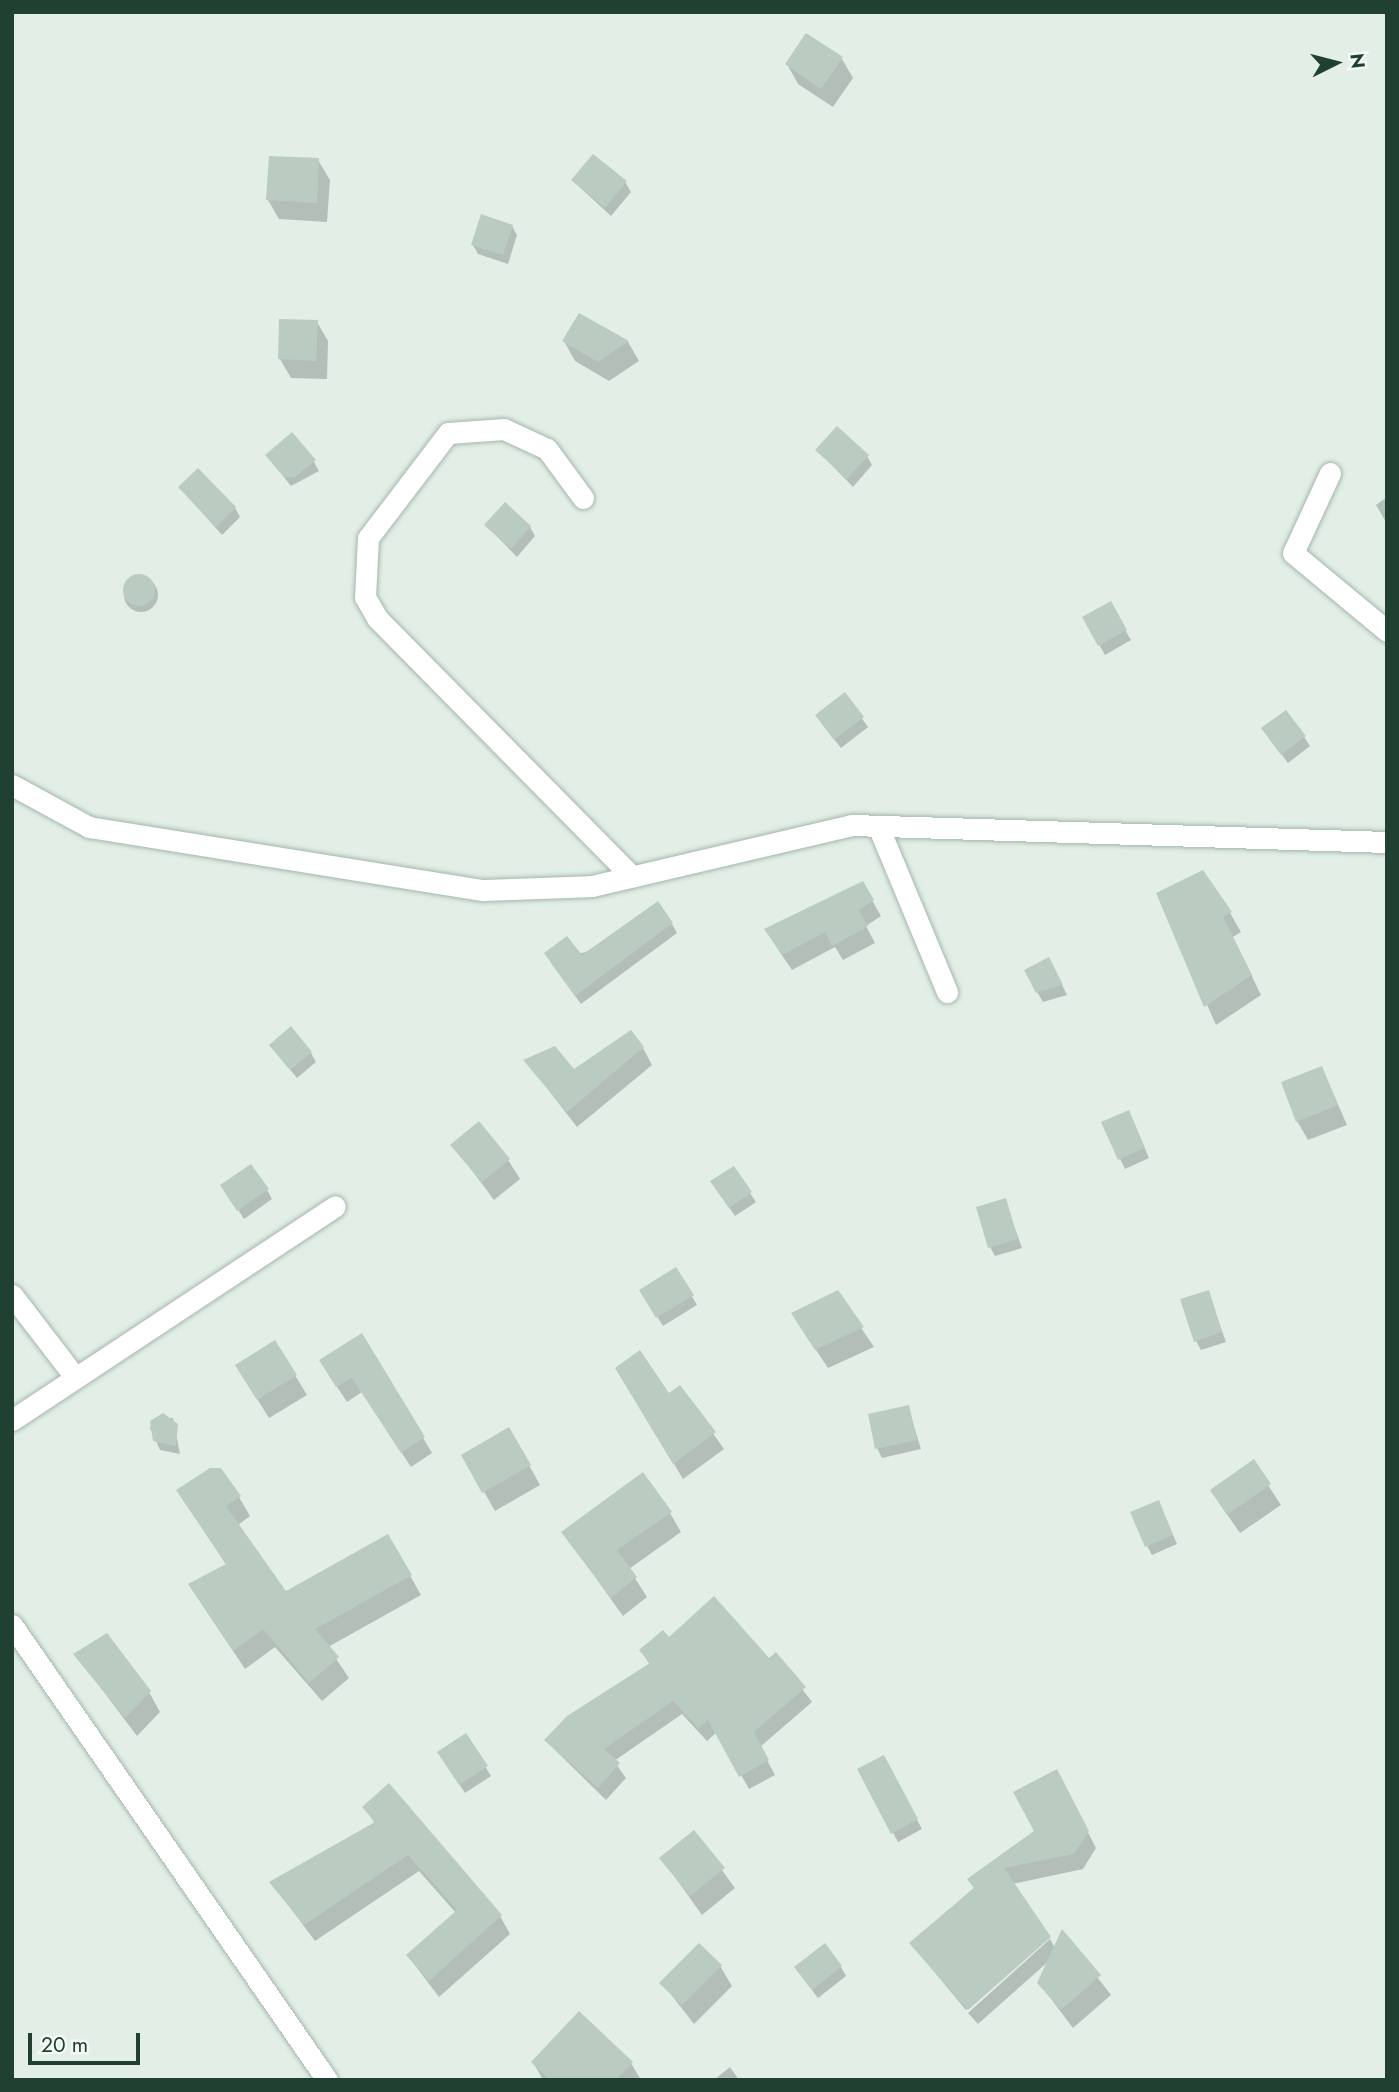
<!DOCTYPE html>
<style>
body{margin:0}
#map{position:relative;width:1399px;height:2092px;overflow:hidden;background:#e2eee6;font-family:Jost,sans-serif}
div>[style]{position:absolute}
.shadow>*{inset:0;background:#0003}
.round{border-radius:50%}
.building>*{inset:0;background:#baccc1}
.roads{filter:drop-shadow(0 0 2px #a4b7ac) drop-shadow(0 0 2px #a4b7ac)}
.street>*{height:21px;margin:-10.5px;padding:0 10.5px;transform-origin:10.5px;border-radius:10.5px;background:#fff}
span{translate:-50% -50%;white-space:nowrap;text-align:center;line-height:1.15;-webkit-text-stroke:5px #f3faf5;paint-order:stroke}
.frame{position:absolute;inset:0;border:14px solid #204131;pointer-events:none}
.north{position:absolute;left:1301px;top:28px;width:70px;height:70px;-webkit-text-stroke:5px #f3faf5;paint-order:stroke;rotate:84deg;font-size:19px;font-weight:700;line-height:28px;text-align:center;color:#204131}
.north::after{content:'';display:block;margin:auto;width:24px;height:32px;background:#204131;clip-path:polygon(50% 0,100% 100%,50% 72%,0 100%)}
.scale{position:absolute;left:28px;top:2033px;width:112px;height:32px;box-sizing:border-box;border:4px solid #204131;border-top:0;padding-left:9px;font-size:21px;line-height:24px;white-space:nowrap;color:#204131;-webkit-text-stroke:5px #f3faf5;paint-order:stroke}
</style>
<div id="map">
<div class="shadow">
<i style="clip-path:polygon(842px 59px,853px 78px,833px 107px,798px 84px,787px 64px)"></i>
<i style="clip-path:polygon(318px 160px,330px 180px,327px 222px,279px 219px,268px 200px)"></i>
<i style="clip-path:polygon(573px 181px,625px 182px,631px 192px,611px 216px)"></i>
<i style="clip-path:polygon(512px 226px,517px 235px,508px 264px,478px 254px,473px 245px)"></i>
<i style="clip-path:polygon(579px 315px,628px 342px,639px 361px,609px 381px,575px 361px,564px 341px)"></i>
<i style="clip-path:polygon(317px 322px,328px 341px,327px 379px,291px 378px,280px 359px)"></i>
<i style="clip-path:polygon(817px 450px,867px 456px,872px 465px,853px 487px)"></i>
<i style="clip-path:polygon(267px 456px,314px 462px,319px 471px,291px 486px)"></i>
<i style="clip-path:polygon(180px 488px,235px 508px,240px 517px,222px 535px)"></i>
<i style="clip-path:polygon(1387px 497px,1387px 524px,1376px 505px)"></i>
<i style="clip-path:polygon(487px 526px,530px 527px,535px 536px,517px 557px)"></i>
<i class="round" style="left:124px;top:578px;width:34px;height:34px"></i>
<i style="clip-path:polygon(1110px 604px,1131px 640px,1105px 655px,1084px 618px)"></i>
<i style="clip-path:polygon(845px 695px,868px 727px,841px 748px,823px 725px)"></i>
<i style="clip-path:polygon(1304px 737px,1310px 746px,1288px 763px,1269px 738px)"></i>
<i style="clip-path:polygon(862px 883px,881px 916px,866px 926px,875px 943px,843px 960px,835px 947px,792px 970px,775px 945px)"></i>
<i style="clip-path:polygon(1158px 894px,1230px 913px,1241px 932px,1233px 937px,1261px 995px,1216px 1025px)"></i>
<i style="clip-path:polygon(672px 924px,677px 933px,581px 1004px,551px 963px)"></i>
<i style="clip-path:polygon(1054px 969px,1067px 995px,1043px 1002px,1037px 992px)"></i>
<i style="clip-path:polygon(643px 1048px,652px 1065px,577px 1127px,526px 1061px,574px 1072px)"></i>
<i style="clip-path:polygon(311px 1053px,316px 1062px,297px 1078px,277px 1054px)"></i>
<i style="clip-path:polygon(1322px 1068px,1347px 1125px,1308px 1140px,1297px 1121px)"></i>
<i style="clip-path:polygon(1133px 1121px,1149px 1158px,1125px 1169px,1103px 1123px)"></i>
<i style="clip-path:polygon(453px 1145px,508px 1160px,520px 1179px,494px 1200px)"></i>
<i style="clip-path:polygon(733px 1168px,756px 1202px,735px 1216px,718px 1191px)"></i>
<i style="clip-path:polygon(267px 1190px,272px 1199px,244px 1219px,228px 1194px)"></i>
<i style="clip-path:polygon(1005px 1200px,1022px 1248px,995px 1256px,990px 1247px)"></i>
<i style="clip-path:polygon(676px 1269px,697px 1305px,663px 1326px,641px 1291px)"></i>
<i style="clip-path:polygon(837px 1292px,874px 1347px,828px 1368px,804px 1332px)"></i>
<i style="clip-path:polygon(1208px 1292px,1226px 1342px,1201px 1350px,1196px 1341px)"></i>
<i style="clip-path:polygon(362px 1335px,432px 1453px,411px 1467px,362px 1392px,347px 1402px,330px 1376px)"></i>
<i style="clip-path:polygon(275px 1342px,307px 1395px,269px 1418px,248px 1384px)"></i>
<i style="clip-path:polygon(617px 1368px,668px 1395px,680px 1387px,724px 1449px,683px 1479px)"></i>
<i style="clip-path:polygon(908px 1407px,921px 1449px,882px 1458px,877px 1448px)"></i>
<i style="clip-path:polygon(155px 1418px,173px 1418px,180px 1454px,160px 1450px,150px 1428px)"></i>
<i style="clip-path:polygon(509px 1429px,540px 1485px,495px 1511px,463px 1455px)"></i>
<i style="clip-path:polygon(1253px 1462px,1281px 1505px,1240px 1533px,1224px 1510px)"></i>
<i style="clip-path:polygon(178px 1491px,239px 1497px,250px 1516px,238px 1525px,285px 1593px,388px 1536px,421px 1595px,328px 1647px,349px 1678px,322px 1701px,275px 1647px,245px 1669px,202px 1604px,227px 1566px)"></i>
<i style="clip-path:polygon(1163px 1512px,1177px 1544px,1152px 1555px,1147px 1546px)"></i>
<i style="clip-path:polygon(670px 1513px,681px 1532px,629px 1569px,647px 1597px,623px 1616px,563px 1532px)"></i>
<i style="clip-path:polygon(669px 1639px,768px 1661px,776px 1655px,812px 1702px,760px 1747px,775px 1775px,749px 1789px,717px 1732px,707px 1741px,682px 1714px,614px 1761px,626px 1778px,606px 1800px,546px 1741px,650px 1665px,641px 1651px)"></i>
<i style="clip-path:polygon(76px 1655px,149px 1692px,160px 1712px,137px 1736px)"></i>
<i style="clip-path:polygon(466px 1735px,491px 1776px,465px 1793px,444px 1761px)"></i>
<i style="clip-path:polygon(883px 1757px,922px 1829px,898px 1842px,859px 1770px)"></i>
<i style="clip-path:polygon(1065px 1787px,1096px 1848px,1083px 1869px,1012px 1884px,1048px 1936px,966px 2010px,911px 1944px,1036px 1832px)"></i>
<i style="clip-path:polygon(365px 1807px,500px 1916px,510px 1934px,439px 1997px,408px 1956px,456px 1913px,419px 1871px,315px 1941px,271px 1882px,375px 1824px)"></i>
<i style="clip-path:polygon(694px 1832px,735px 1888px,702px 1915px,662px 1859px)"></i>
<i style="clip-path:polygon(1063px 1933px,1111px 1995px,1073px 2028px,1039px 1983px,1050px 1960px,978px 2024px,968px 2013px,1050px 1939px,1055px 1948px)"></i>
<i style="clip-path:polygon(720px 1966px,732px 1986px,694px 2024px,662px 1983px)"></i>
<i style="clip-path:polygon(841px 1967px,846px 1976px,818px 1998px,802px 1977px)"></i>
<i style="clip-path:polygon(533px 2062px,631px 2063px,641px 2080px,543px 2080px)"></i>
<i style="clip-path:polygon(730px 2067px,739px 2080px,714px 2080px)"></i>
</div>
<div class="building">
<i style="clip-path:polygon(806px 33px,843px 57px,821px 89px,785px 64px)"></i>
<i style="clip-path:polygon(593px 154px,627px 181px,605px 208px,571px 180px)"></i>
<i style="clip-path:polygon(269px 156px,319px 158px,317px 203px,266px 200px)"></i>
<i style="clip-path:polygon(481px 214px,513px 225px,503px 255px,471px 245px)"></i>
<i style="clip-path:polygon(579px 313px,629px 341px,598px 362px,562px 341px)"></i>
<i style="clip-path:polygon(279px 319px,318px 320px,316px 361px,278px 359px)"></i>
<i style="clip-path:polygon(837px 426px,869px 455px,847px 479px,815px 450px)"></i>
<i style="clip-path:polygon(292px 432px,316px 460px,295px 477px,284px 477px,265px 455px)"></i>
<i style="clip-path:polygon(198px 468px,236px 507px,216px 527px,178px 487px)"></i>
<i style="clip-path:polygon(505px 502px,531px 526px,511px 549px,484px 525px)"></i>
<i class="round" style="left:123px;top:574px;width:32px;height:32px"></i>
<i style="clip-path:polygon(1111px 601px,1127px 630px,1098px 646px,1082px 617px)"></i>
<i style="clip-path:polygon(845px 692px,864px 717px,834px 740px,815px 715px)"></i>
<i style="clip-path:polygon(1286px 710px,1306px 736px,1281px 755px,1261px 728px)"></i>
<i style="clip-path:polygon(1203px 870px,1232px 912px,1223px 917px,1252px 975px,1204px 1007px,1156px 893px)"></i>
<i style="clip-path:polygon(863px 881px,874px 900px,859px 910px,868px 926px,832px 946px,825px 932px,782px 955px,764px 929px)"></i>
<i style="clip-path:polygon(658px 901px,673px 923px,575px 996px,544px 953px,567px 936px,582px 955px)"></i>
<i style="clip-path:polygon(1049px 957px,1063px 985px,1036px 993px,1024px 970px)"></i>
<i style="clip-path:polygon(291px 1026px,312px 1052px,290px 1070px,269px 1045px)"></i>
<i style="clip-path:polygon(631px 1030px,644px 1047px,567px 1112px,523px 1060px,555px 1046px,574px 1069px)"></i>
<i style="clip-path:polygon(1322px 1066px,1338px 1105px,1296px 1122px,1281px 1082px)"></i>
<i style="clip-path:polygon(1129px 1110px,1145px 1148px,1118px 1160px,1101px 1122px)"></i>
<i style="clip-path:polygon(479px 1121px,510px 1159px,482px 1182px,450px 1145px)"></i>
<i style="clip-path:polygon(251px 1164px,269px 1189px,237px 1211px,220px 1185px)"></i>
<i style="clip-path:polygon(734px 1166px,752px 1192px,729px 1208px,710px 1181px)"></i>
<i style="clip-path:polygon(1006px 1198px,1018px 1239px,988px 1248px,976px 1207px)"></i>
<i style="clip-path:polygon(676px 1267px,694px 1295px,656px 1318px,639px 1290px)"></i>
<i style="clip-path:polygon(838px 1290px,864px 1327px,815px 1350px,791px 1313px)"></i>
<i style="clip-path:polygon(1209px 1290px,1222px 1332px,1194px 1342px,1180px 1299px)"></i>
<i style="clip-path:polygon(362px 1333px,425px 1437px,401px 1453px,352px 1378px,336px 1387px,319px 1360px)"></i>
<i style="clip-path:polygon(275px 1340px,297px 1375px,257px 1400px,235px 1365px)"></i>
<i style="clip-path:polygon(640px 1350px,669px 1393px,680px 1385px,716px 1432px,673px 1464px,615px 1368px)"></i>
<i style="clip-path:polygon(909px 1405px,917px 1440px,875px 1449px,868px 1414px)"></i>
<i style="clip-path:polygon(163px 1413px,178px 1424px,176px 1446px,153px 1441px,150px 1421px)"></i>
<i style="clip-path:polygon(509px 1427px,531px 1465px,482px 1493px,461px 1455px)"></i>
<i style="clip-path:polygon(1254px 1459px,1271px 1484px,1227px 1515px,1210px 1490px)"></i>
<i style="clip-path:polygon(210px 1468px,221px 1468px,241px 1496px,226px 1506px,286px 1591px,388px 1534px,412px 1575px,315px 1629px,339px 1657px,309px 1683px,263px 1629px,233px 1651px,188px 1584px,226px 1564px,176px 1490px)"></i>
<i style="clip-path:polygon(643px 1472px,672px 1512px,617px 1550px,637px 1577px,611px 1598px,561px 1532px)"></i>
<i style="clip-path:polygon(1159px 1500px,1173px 1535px,1145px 1547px,1130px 1512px)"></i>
<i style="clip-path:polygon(714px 1596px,769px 1658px,776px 1652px,806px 1687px,754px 1732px,769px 1760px,739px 1777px,708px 1720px,698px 1728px,673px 1701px,604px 1749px,620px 1763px,598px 1788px,544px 1740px,567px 1716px,650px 1663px,639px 1650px,663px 1630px,669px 1637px)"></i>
<i style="clip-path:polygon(107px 1633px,151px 1691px,125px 1718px,73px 1654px)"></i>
<i style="clip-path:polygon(466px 1733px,488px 1766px,459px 1785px,437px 1752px)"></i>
<i style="clip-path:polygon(884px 1755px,918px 1819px,891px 1834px,857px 1769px)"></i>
<i style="clip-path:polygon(1057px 1769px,1089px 1831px,1074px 1854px,1004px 1868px,1051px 1937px,968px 2010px,909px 1943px,974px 1888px,967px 1879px,1034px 1831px,1013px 1792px)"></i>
<i style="clip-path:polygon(389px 1783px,502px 1915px,429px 1981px,406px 1955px,457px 1910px,408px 1855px,304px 1925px,269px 1882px,375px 1822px,362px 1807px)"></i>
<i style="clip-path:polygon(694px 1830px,725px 1868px,690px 1896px,659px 1858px)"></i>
<i style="clip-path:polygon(1062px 1929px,1101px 1975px,1061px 2010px,1037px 1983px)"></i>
<i style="clip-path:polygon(699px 1943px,722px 1965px,682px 2005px,659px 1983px)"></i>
<i style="clip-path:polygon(825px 1943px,842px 1966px,812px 1990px,794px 1967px)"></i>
<i style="clip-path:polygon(579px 2011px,633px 2062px,616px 2080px,550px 2080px,531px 2062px)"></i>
</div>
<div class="roads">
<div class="street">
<i style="left:1330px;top:473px;width:88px;rotate:114.8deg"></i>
<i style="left:1293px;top:553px;width:122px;rotate:39.7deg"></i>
<i style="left:583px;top:498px;width:61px;rotate:-126.3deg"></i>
<i style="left:547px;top:449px;width:47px;rotate:-155.1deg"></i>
<i style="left:504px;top:429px;width:56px;rotate:175.9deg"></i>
<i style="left:448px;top:433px;width:132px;rotate:127.3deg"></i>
<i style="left:368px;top:538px;width:59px;rotate:92.9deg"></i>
<i style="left:365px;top:597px;width:24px;rotate:60deg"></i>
<i style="left:377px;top:618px;width:363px;rotate:45.4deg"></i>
<i style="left:12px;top:785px;width:88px;rotate:28.6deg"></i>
<i style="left:89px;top:827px;width:400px;rotate:9.1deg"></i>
<i style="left:484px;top:890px;width:108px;rotate:-2.1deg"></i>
<i style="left:592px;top:886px;width:267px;rotate:-13.2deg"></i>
<i style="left:852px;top:825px;width:535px;rotate:1.82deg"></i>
<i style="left:878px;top:826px;width:180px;rotate:67.4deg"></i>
<i style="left:12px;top:1295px;width:103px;rotate:52.5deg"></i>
<i style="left:12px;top:1420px;width:387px;rotate:-33.5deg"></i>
<i style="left:12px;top:1625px;width:553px;rotate:55.3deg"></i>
</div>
</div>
<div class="frame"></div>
<div class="north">N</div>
<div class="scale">20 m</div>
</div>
